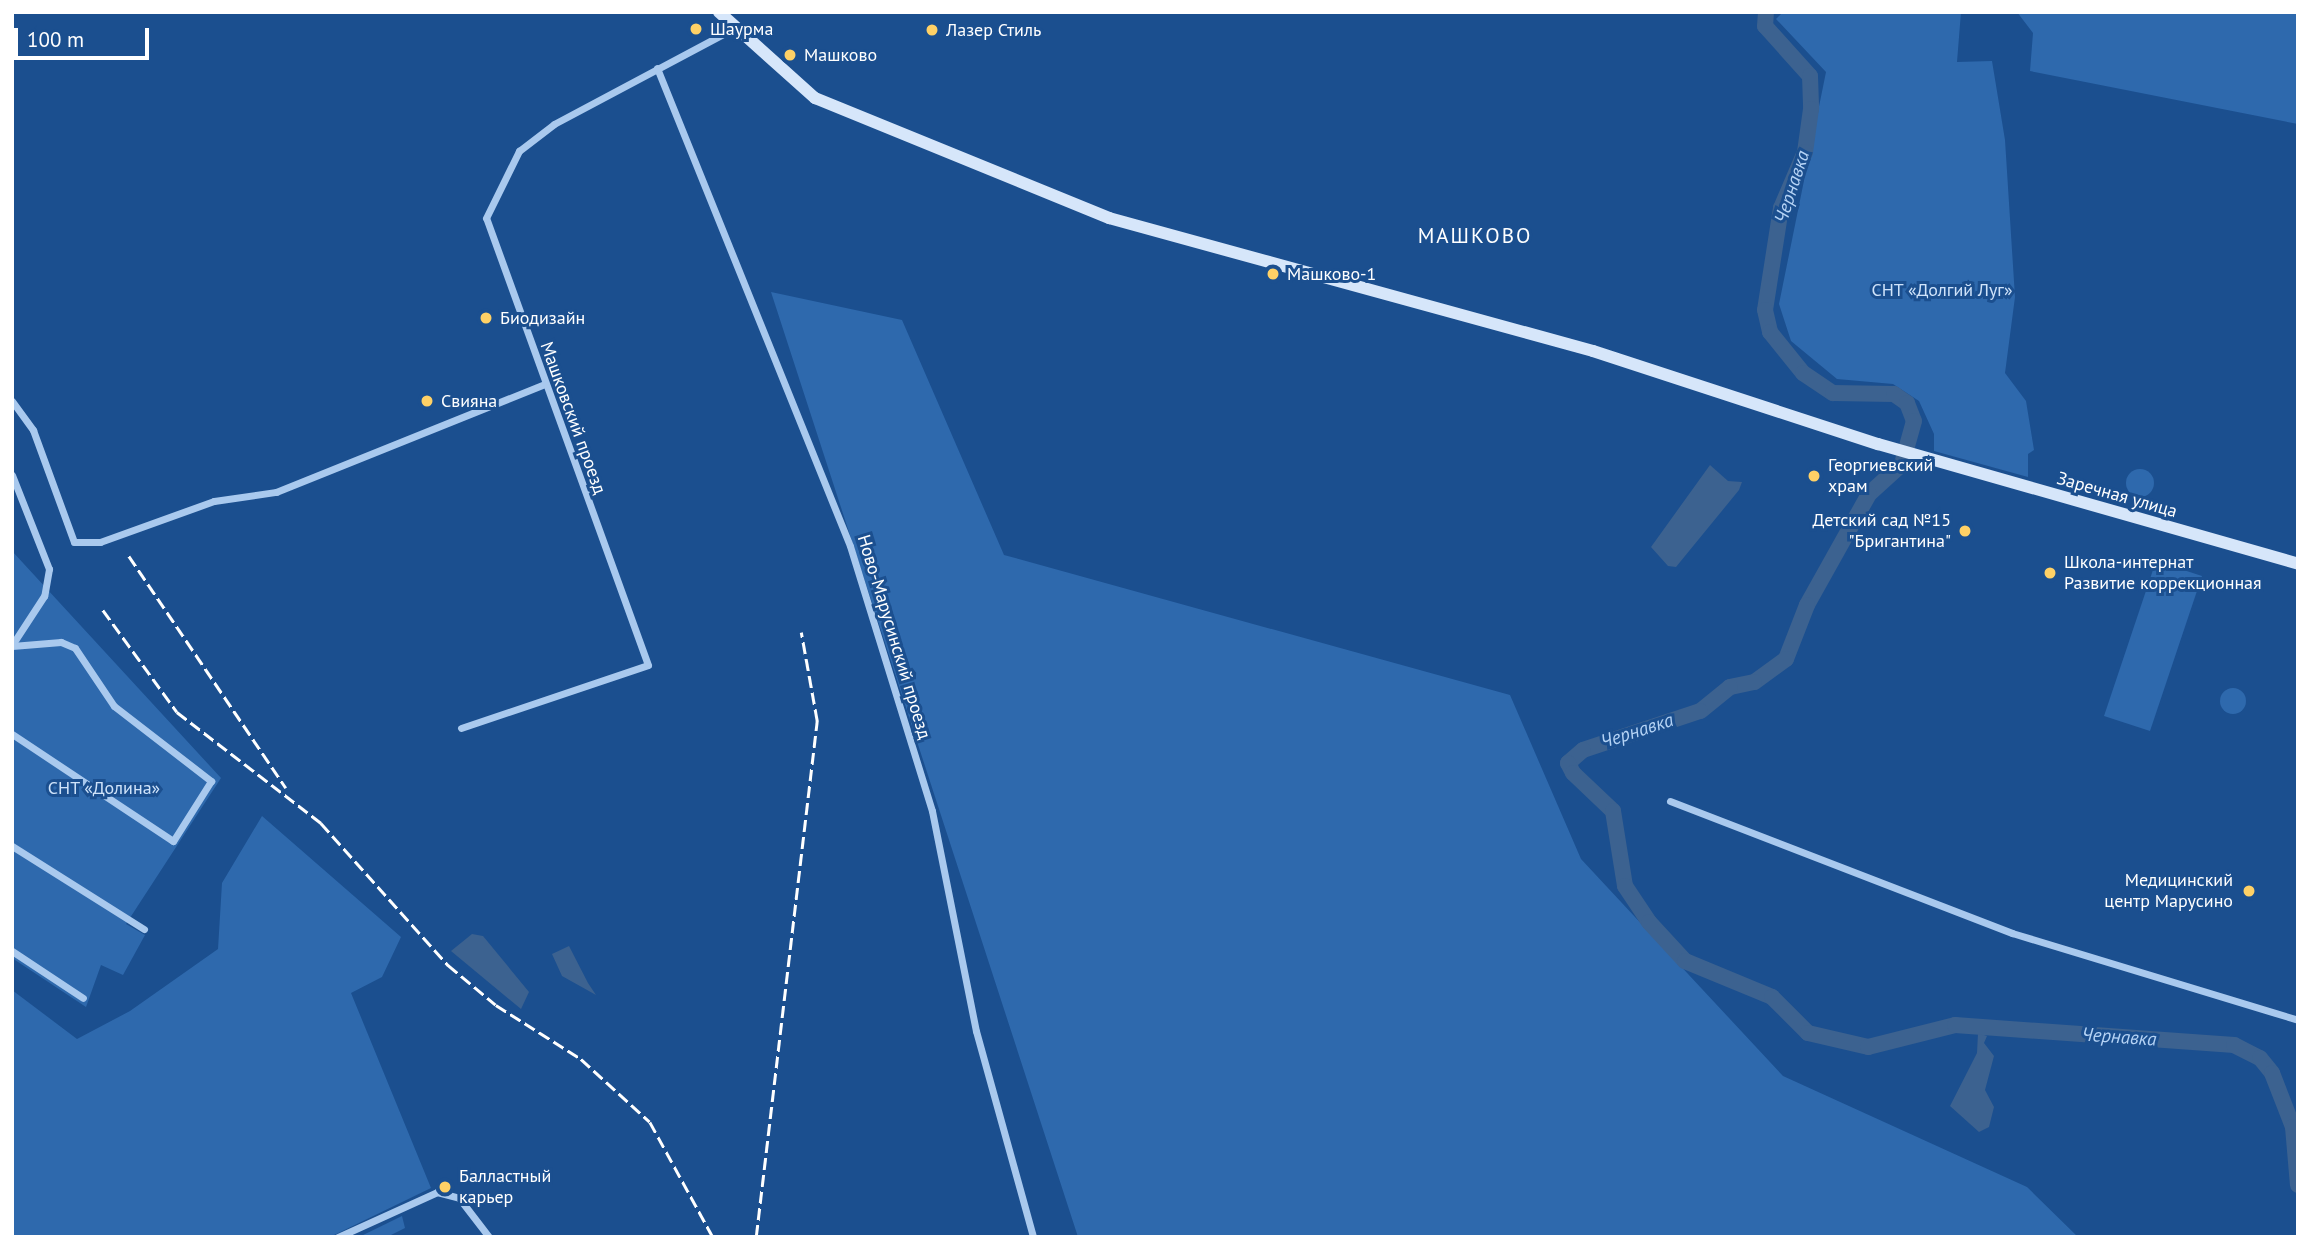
<!DOCTYPE html>
<meta charset="utf-8">
<style>
body{margin:0}
#map{position:relative;width:2310px;height:1249px;overflow:hidden;background:#1b4f8f;font-family:"PT Sans",sans-serif}
div>[style]{position:absolute}
.green>*{inset:0;background:#2e69ad}
.round{border-radius:50%}
.water>*{inset:0;background:#3c6290}
.river>*{height:16px;margin:-8px;padding:0 8px;transform-origin:8px;border-radius:8px;background:#3c6290}
.street>*{height:7px;margin:-3.5px;padding:0 3.5px;transform-origin:3.5px;border-radius:3.5px;background:#a9c9ee}
.secondary>*{height:12px;margin:-6px;padding:0 6px;transform-origin:6px;border-radius:6px;background:#d6e6fa}
.rail>*{height:2.5px;margin-top:-1.25px;transform-origin:0;background:repeating-linear-gradient(90deg,#fff 0 12px,transparent 0 17px)}
.dots>*{width:19px;height:19px;translate:-50% -50%;box-sizing:border-box;border:4px solid #1b4f8f;border-radius:50%}
span{translate:-50% -50%;white-space:nowrap;text-align:center;line-height:1.15;-webkit-text-stroke:6px #1b4f8f;paint-order:stroke}
.poi-label{font-size:18px;color:#fff}
.left{translate:0 -50%;text-align:left}
.right{translate:-100% -50%;text-align:right}
.park-label{font-size:18px;color:#cfe3fa}
.street-label{font-size:18px;color:#fff}
.water-label{font-size:19px;color:#b5d3f5;font-style:italic}
.quarter-label{font-size:21px;color:#fff;letter-spacing:2px}
.frame{position:absolute;inset:0;border:14px solid #fff;pointer-events:none}
.scale{position:absolute;left:14px;top:28px;width:135px;height:32px;box-sizing:border-box;border:4px solid #fff;border-top:0;padding-left:9px;font-size:21px;line-height:24px;white-space:nowrap;color:#fff;-webkit-text-stroke:5px #1b4f8f;paint-order:stroke}
</style>
<div id="map">
<div class="green">
<i style="clip-path:polygon(1783px 12px,1961px 12px,1957px 62px,1992px 61px,2005px 140px,2015px 297px,2005px 373px,2026px 401px,2034px 450px,2028px 454px,2028px 477px,1934px 451px,1934px 434px,1919px 401px,1893px 384px,1837px 379px,1791px 341px,1779px 304px,1826px 72px,1776px 19px)"></i>
<i style="clip-path:polygon(2017px 12px,2298px 12px,2298px 124px,2030px 71px,2033px 33px)"></i>
<i style="clip-path:polygon(771px 292px,902px 320px,1004px 555px,1510px 695px,1581px 859px,1783px 1076px,2027px 1187px,2078px 1237px,1078px 1237px)"></i>
<i class="round" style="left:2126px;top:469px;width:28px;height:28px"></i>
<i style="clip-path:polygon(12px 551px,221px 778px,126px 924px,145px 935px,123px 975px,101px 965px,86px 1007px,12px 958px)"></i>
<i style="clip-path:polygon(2156px 561px,2202px 576px,2150px 731px,2104px 716px)"></i>
<i class="round" style="left:2220px;top:688px;width:26px;height:26px"></i>
<i style="clip-path:polygon(262px 816px,401px 937px,382px 977px,351px 993px,431px 1188px,330px 1237px,12px 1237px,12px 990px,77px 1039px,130px 1011px,218px 949px,222px 883px)"></i>
<i style="clip-path:polygon(402px 1216px,405px 1228px,387px 1237px,359px 1237px)"></i>
</div>
<div class="water">
<i style="clip-path:polygon(1710px 465px,1728px 481px,1742px 482px,1739px 490px,1676px 567px,1668px 566px,1651px 547px)"></i>
<i style="clip-path:polygon(472px 934px,483px 936px,529px 992px,521px 1009px,451px 951px)"></i>
<i style="clip-path:polygon(569px 946px,588px 983px,596px 995px,562px 976px,552px 954px)"></i>
<i style="clip-path:polygon(1978px 1033px,1987px 1036px,1984px 1043px,1994px 1056px,1985px 1090px,1994px 1107px,1989px 1127px,1979px 1132px,1950px 1106px,1977px 1053px)"></i>
</div>
<div class="river">
<i style="left:1766px;top:12px;width:14px;rotate:94deg"></i>
<i style="left:1765px;top:26px;width:67px;rotate:48deg"></i>
<i style="left:1810px;top:76px;width:33px;rotate:88deg"></i>
<i style="left:1811px;top:109px;width:43px;rotate:97.9deg"></i>
<i style="left:1805px;top:152px;width:61px;rotate:113.2deg"></i>
<i style="left:1781px;top:208px;width:103px;rotate:98.9deg"></i>
<i style="left:1765px;top:310px;width:23px;rotate:77deg"></i>
<i style="left:1770px;top:332px;width:53px;rotate:51.2deg"></i>
<i style="left:1803px;top:373px;width:36px;rotate:34deg"></i>
<i style="left:1833px;top:393px;width:61px;rotate:0.9deg"></i>
<i style="left:1894px;top:394px;width:16px;rotate:35deg"></i>
<i style="left:1907px;top:403px;width:19px;rotate:69deg"></i>
<i style="left:1914px;top:421px;width:45px;rotate:105.6deg"></i>
<i style="left:1902px;top:464px;width:45px;rotate:137.7deg"></i>
<i style="left:1869px;top:494px;width:127px;rotate:119.2deg"></i>
<i style="left:1807px;top:605px;width:58px;rotate:111.3deg"></i>
<i style="left:1786px;top:659px;width:39px;rotate:144deg"></i>
<i style="left:1754px;top:682px;width:25px;rotate:168deg"></i>
<i style="left:1730px;top:687px;width:38px;rotate:141deg"></i>
<i style="left:1700px;top:711px;width:123px;rotate:161.6deg"></i>
<i style="left:1583px;top:750px;width:20px;rotate:139deg"></i>
<i style="left:1568px;top:763px;width:11px;rotate:63deg"></i>
<i style="left:1573px;top:773px;width:55px;rotate:43.5deg"></i>
<i style="left:1613px;top:811px;width:76px;rotate:80.9deg"></i>
<i style="left:1625px;top:886px;width:43px;rotate:56.3deg"></i>
<i style="left:1649px;top:922px;width:53px;rotate:47.3deg"></i>
<i style="left:1685px;top:961px;width:94px;rotate:22.5deg"></i>
<i style="left:1772px;top:997px;width:51px;rotate:45deg"></i>
<i style="left:1808px;top:1033px;width:62px;rotate:13.1deg"></i>
<i style="left:1868px;top:1047px;width:90px;rotate:-14.2deg"></i>
<i style="left:1955px;top:1025px;width:280px;rotate:4.1deg"></i>
<i style="left:2234px;top:1045px;width:29px;rotate:27deg"></i>
<i style="left:2260px;top:1058px;width:19px;rotate:51deg"></i>
<i style="left:2272px;top:1073px;width:58px;rotate:68.7deg"></i>
<i style="left:2293px;top:1127px;width:58px;rotate:85.1deg"></i>
</div>
<div class="street">
<i style="left:657px;top:68px;width:515px;rotate:68.01deg"></i>
<i style="left:850px;top:546px;width:277px;rotate:72.8deg"></i>
<i style="left:932px;top:811px;width:224px;rotate:78.7deg"></i>
<i style="left:976px;top:1031px;width:214px;rotate:74.5deg"></i>
<i style="left:12px;top:401px;width:36px;rotate:54deg"></i>
<i style="left:33px;top:430px;width:119px;rotate:69.9deg"></i>
<i style="left:74px;top:542px;width:26px"></i>
<i style="left:100px;top:542px;width:121px;rotate:-19.8deg"></i>
<i style="left:214px;top:501px;width:63px;rotate:-8.3deg"></i>
<i style="left:276px;top:492px;width:289px;rotate:-21.9deg"></i>
<i style="left:12px;top:475px;width:101px;rotate:68.5deg"></i>
<i style="left:49px;top:569px;width:27px;rotate:100deg"></i>
<i style="left:44px;top:596px;width:59px;rotate:123.1deg"></i>
<i style="left:12px;top:646px;width:49px;rotate:-4.7deg"></i>
<i style="left:61px;top:642px;width:15px;rotate:23deg"></i>
<i style="left:75px;top:648px;width:70px;rotate:56.1deg"></i>
<i style="left:114px;top:706px;width:123px;rotate:37.7deg"></i>
<i style="left:211px;top:781px;width:71px;rotate:122.3deg"></i>
<i style="left:173px;top:841px;width:193px;rotate:-146.4deg"></i>
<i style="left:461px;top:728px;width:197px;rotate:-18.6deg"></i>
<i style="left:648px;top:665px;width:475px;rotate:-109.9deg"></i>
<i style="left:486px;top:218px;width:75px;rotate:-63.8deg"></i>
<i style="left:519px;top:151px;width:44px;rotate:-37.6deg"></i>
<i style="left:554px;top:124px;width:203px;rotate:-28deg"></i>
<i style="left:1670px;top:801px;width:367px;rotate:21.1deg"></i>
<i style="left:2012px;top:933px;width:299px;rotate:16.9deg"></i>
<i style="left:12px;top:846px;width:156px;rotate:32.2deg"></i>
<i style="left:12px;top:951px;width:85px;rotate:33.5deg"></i>
<i style="left:338px;top:1237px;width:109px;rotate:-24.4deg"></i>
<i style="left:437px;top:1192px;width:23px;rotate:15deg"></i>
<i style="left:459px;top:1198px;width:49px;rotate:52.4deg"></i>
</div>
<div class="secondary">
<i style="left:719px;top:12px;width:129px;rotate:41.9deg"></i>
<i style="left:815px;top:98px;width:318px;rotate:22.2deg"></i>
<i style="left:1109px;top:218px;width:502px;rotate:15.37deg"></i>
<i style="left:1593px;top:351px;width:300px;rotate:18.1deg"></i>
<i style="left:1878px;top:444px;width:437px;rotate:15.9deg"></i>
</div>
<div class="rail">
<i style="left:129px;top:556px;width:280px;rotate:55.9deg"></i>
<i style="left:103px;top:610px;width:126px;rotate:54deg"></i>
<i style="left:177px;top:712px;width:182px;rotate:37.6deg"></i>
<i style="left:321px;top:823px;width:191px;rotate:48.2deg"></i>
<i style="left:448px;top:965px;width:62px;rotate:39.8deg"></i>
<i style="left:496px;top:1005px;width:101px;rotate:32.4deg"></i>
<i style="left:581px;top:1059px;width:93px;rotate:42.4deg"></i>
<i style="left:650px;top:1122px;width:131px;rotate:61.3deg"></i>
<i style="left:756px;top:1237px;width:520px;rotate:-83.26deg"></i>
<i style="left:817px;top:721px;width:90px;rotate:-100.2deg"></i>
</div>
<div class="dots">
<i style="left:696px;top:29px;background:#ffd166"></i>
<i style="left:932px;top:30px;background:#ffd166"></i>
<i style="left:790px;top:55px;background:#ffd166"></i>
<i style="left:1273px;top:274px;background:#ffd166"></i>
<i style="left:486px;top:318px;background:#ffd166"></i>
<i style="left:427px;top:401px;background:#ffd166"></i>
<i style="left:1814px;top:476px;background:#ffd166"></i>
<i style="left:1965px;top:531px;background:#ffd166"></i>
<i style="left:2050px;top:573px;background:#ffd166"></i>
<i style="left:2249px;top:891px;background:#ffd166"></i>
<i style="left:445px;top:1187px;background:#ffd166"></i>
</div>
<div class="poi-label">
<span class="left" style="left:710px;top:29px">Шаурма</span>
<span class="left" style="left:946px;top:30px">Лазер Стиль</span>
<span class="left" style="left:804px;top:55px">Машково</span>
<span class="left" style="left:1287px;top:274px">Машково-1</span>
<span class="left" style="left:500px;top:318px">Биодизайн</span>
<span class="left" style="left:441px;top:401px">Свияна</span>
<span class="left" style="left:1828px;top:476px">Георгиевский<br>храм</span>
<span class="right" style="left:1951px;top:531px">Детский сад №15<br>"Бригантина"</span>
<span class="left" style="left:2064px;top:573px">Школа-интернат<br>Развитие коррекционная</span>
<span class="right" style="left:2233px;top:891px">Медицинский<br>центр Марусино</span>
<span class="left" style="left:459px;top:1187px">Балластный<br>карьер</span>
</div>
<div class="park-label">
<span style="left:1942px;top:290px">СНТ «Долгий Луг»</span>
<span style="left:104px;top:788px">СНТ «Долина»</span>
</div>
<div class="street-label">
<span style="left:573px;top:418px;rotate:70deg">Машковский проезд</span>
<span style="left:2117px;top:495px;rotate:16deg">Заречная улица</span>
<span style="left:894px;top:637px;rotate:73deg">Ново-Марусинский проезд</span>
</div>
<div class="water-label">
<span style="left:1792px;top:187px;rotate:-72deg">Чернавка</span>
<span style="left:1637px;top:731px;rotate:-18deg">Чернавка</span>
<span style="left:2119px;top:1037px;rotate:4deg">Чернавка</span>
</div>
<div class="quarter-label">
<span style="left:1475px;top:236px">МАШКОВО</span>
</div>
<div class="frame"></div>
<div class="scale">100 m</div>
</div>
